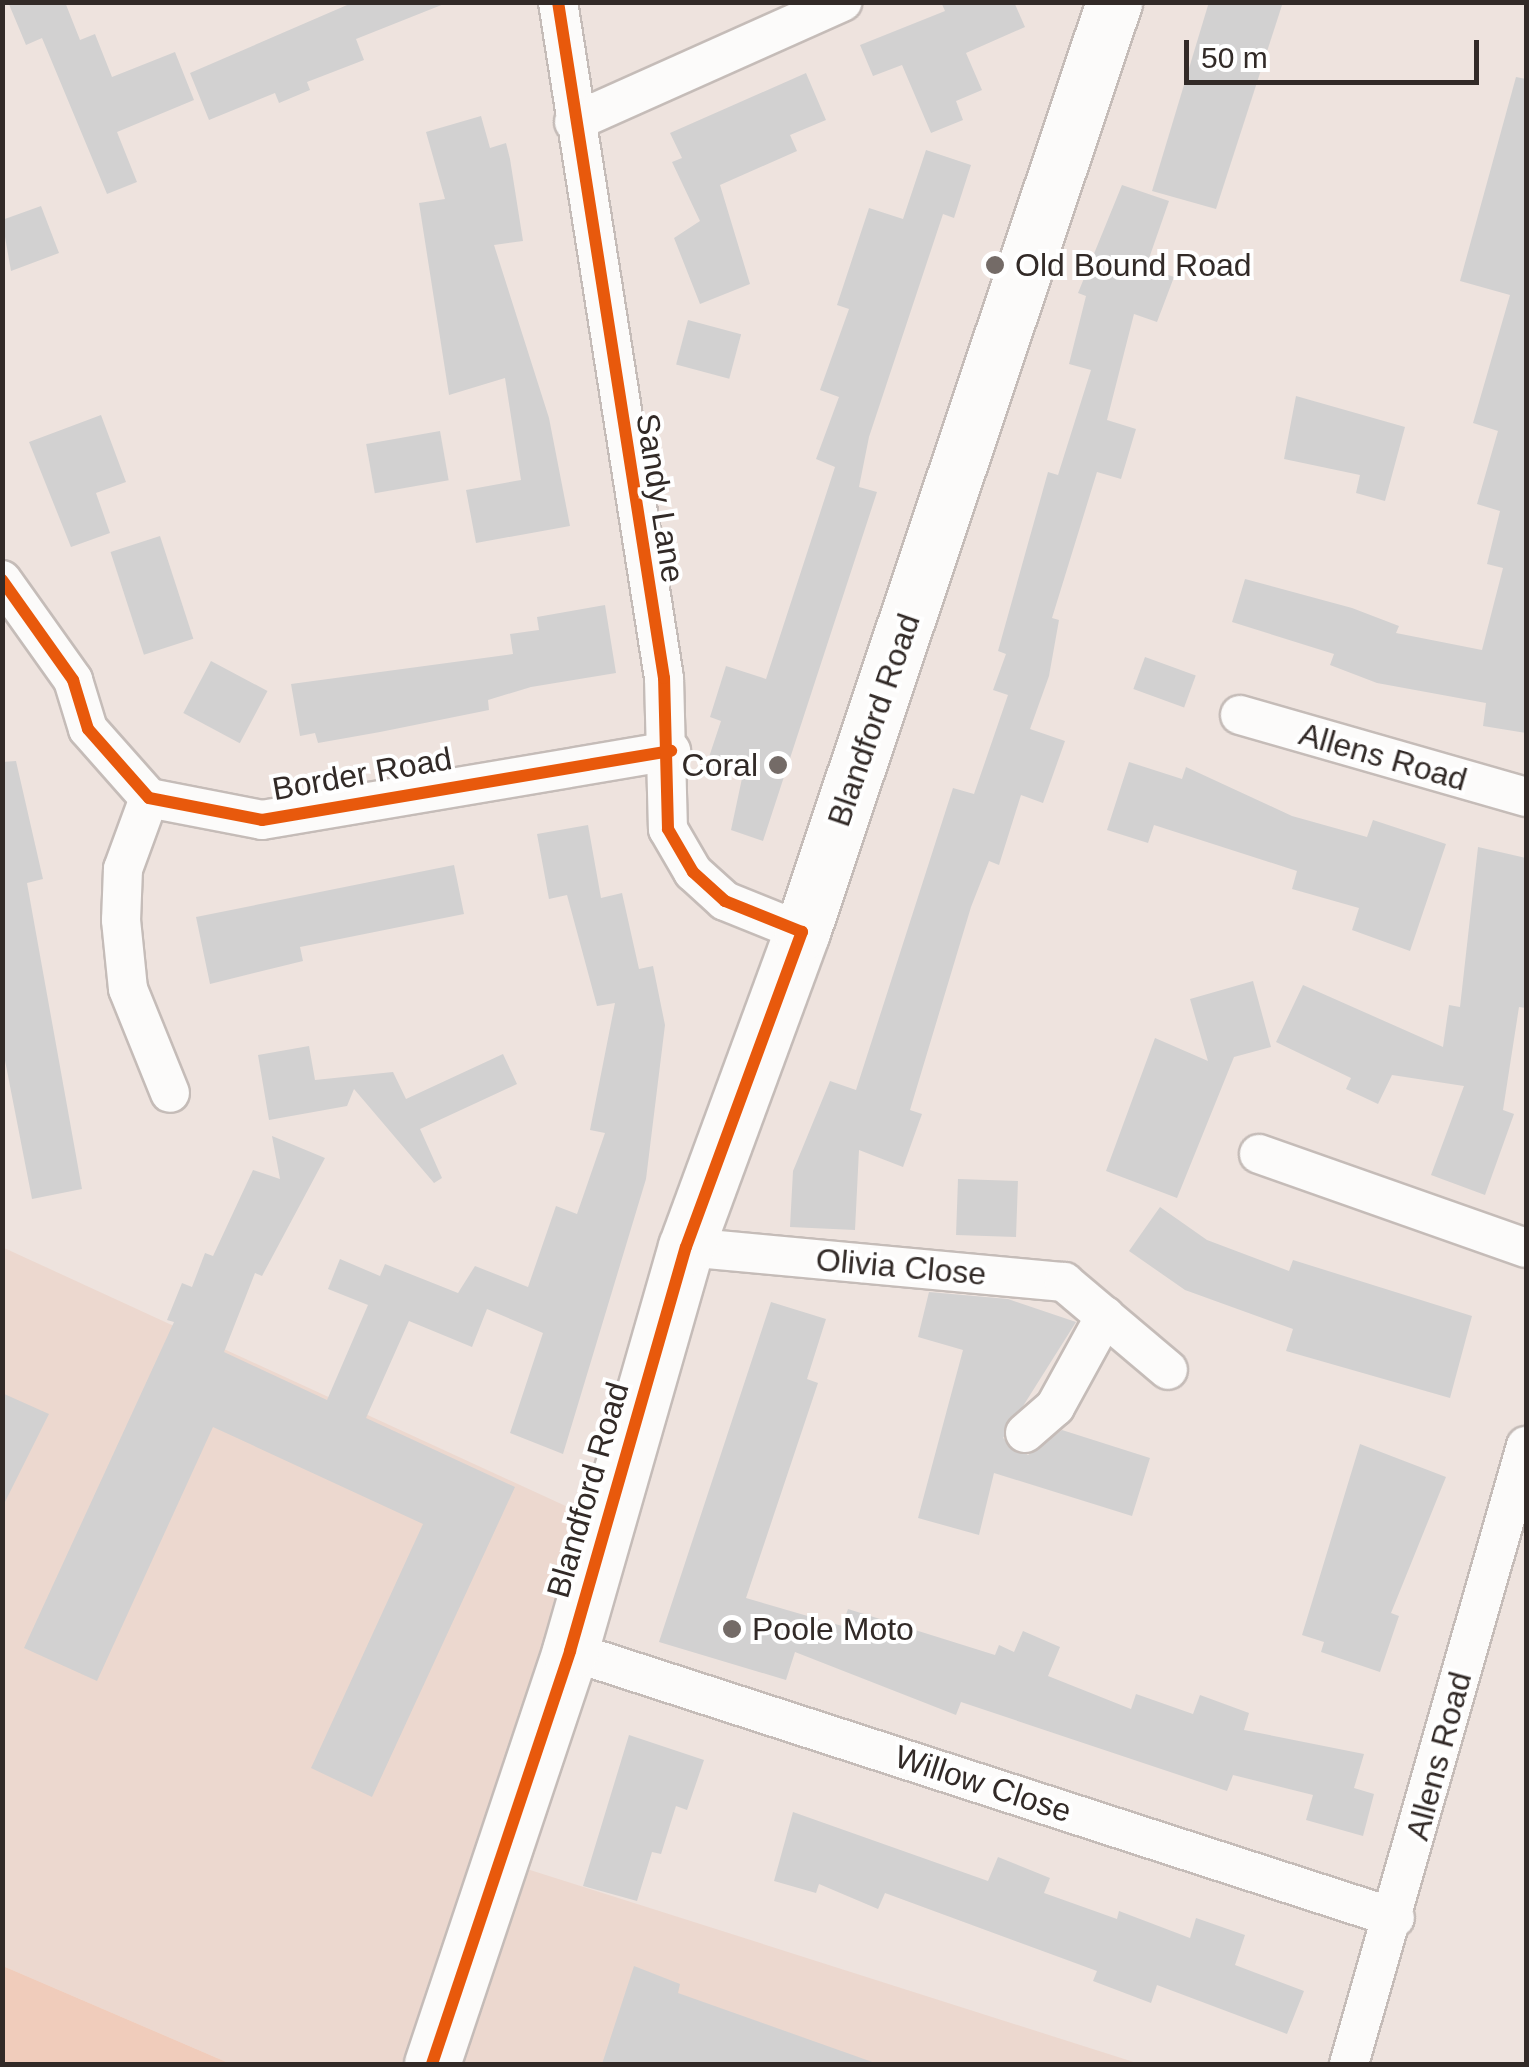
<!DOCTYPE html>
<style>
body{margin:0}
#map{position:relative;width:1529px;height:2067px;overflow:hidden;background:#eee3de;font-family:Helvetica,sans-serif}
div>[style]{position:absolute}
.built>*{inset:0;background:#ecd8cf}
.green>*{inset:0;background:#f0ccbb}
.building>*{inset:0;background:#d2d1d1;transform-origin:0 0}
.roads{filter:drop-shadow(2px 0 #c5bcb8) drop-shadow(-2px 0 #c5bcb8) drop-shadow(0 2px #c5bcb8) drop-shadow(0 -2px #c5bcb8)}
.minor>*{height:38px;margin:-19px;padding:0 19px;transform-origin:19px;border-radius:19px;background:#fcfbfa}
.secondary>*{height:55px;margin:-27.5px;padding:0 27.5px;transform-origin:27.5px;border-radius:27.5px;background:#fcfbfa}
.cycleway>*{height:12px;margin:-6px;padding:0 6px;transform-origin:6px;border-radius:6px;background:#e8590c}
.dots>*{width:28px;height:28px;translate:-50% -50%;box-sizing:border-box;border:5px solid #fff;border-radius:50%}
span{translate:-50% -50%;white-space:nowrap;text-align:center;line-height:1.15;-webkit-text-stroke:8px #fff;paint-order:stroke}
.poi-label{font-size:32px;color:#322a27}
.left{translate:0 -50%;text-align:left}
.right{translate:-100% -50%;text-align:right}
.street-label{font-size:32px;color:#322a27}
.frame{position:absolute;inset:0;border:5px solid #322a27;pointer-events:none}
.scale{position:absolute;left:1184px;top:40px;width:295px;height:45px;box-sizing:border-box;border:5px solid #322a27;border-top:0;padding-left:12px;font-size:30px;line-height:35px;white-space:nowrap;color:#322a27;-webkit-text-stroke:8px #fff;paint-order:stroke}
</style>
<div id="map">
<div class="built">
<i style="clip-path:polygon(2px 1247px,607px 1525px,502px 1861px,1140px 2064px,231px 2064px,3px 1966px)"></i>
</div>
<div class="green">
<i style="clip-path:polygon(2px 1966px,3px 1966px,231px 2064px,3px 2064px)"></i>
</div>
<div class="building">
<i style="clip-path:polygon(8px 2px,65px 2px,80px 40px,95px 34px,112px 77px,175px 52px,194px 100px,117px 132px,137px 182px,107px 194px,42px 38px,26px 45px)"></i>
<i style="clip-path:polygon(354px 2px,444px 4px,356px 39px,364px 60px,307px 82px,310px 90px,279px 103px,275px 93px,209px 120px,190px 73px)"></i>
<i style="clip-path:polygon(941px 2px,1014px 2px,1025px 27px,966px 53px,982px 90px,956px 101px,963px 120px,931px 133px,902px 65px,873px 76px,860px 45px,945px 11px)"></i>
<i style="clip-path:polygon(1209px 2px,1283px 2px,1216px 209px,1152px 191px)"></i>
<i style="clip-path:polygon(806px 73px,826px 120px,790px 135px,797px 151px,720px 185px,750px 284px,700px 304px,674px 238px,700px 221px,672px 162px,682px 158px,670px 133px)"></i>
<i style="clip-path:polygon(1516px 77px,1526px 79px,1526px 733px,1483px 726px,1486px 703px,1377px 683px,1330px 665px,1334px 654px,1232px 622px,1245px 579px,1352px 608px,1399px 626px,1396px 633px,1482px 650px,1503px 568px,1487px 564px,1500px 511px,1477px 504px,1498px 431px,1473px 423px,1510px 295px,1460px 281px)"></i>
<i style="clip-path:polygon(481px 116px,490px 148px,506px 143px,510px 159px,523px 241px,494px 245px,549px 418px,570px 526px,476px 543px,466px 490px,521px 480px,505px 378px,449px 395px,419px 203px,445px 199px,426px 132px)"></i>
<i style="clip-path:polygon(926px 150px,971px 165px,954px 218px,943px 214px,869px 437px,859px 487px,877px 492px,763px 841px,731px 830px,744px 769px,709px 757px,721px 721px,710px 717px,726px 666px,766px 679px,835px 467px,816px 459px,839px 397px,820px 390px,849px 309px,837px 305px,869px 208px,903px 219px)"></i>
<i style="clip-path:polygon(1122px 185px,1169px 201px,1146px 267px,1174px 277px,1157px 322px,1134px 314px,1107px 420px,1136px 429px,1121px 479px,1097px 472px,1052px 618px,1059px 620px,1049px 676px,1030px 729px,1065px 741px,1043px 803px,1021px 795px,999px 865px,989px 861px,971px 907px,910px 1110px,922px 1114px,903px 1167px,859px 1150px,855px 1230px,790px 1227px,793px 1171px,830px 1081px,856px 1090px,953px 788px,974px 794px,1008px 695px,993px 690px,1006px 654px,998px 651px,1048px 472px,1058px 475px,1091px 370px,1069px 364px,1086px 296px,1078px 293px)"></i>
<i style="clip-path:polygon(41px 206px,59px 253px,11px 271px,2px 220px)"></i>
<i style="left:688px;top:320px;width:55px;height:46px;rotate:15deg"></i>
<i style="clip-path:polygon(1296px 396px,1405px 427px,1385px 501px,1356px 493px,1360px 475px,1284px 459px)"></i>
<i style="clip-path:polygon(101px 415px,126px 482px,96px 493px,110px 533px,71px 547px,29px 442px)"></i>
<i style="left:440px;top:431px;width:50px;height:75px;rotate:80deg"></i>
<i style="left:160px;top:536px;width:108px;height:52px;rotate:72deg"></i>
<i style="clip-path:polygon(605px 605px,616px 673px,531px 687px,488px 700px,489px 710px,380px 732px,318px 743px,315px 733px,300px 736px,291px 684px,513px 654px,510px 634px,539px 630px,537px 617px)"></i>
<i style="left:1145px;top:657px;width:54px;height:34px;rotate:20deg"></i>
<i style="left:211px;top:661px;width:64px;height:59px;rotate:28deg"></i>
<i style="clip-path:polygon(16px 761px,43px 879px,27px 883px,82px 1189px,32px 1199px,2px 1045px,2px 762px)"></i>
<i style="clip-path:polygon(1129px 762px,1182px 779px,1186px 767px,1292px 816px,1367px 837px,1373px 820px,1446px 844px,1410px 951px,1352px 930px,1359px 908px,1292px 889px,1297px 871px,1154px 825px,1148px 843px,1107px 830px)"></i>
<i style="clip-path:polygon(588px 825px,601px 898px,622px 893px,639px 969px,653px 966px,665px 1025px,646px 1179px,563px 1454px,510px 1433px,543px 1333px,487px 1309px,472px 1347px,409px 1321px,366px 1418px,515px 1487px,372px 1797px,311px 1768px,423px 1524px,213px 1427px,97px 1681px,24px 1648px,174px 1322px,167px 1320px,182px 1283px,192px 1287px,205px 1253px,213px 1256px,253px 1170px,280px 1179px,272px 1136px,325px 1158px,262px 1276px,255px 1273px,224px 1352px,327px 1400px,368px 1305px,328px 1289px,340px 1259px,380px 1276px,385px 1264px,458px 1293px,475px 1266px,528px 1287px,556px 1206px,577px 1214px,605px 1133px,590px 1130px,615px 1003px,597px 1006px,567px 895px,549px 899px,537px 834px)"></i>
<i style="clip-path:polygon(1478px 847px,1526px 858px,1526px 1008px,1519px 1007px,1503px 1110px,1514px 1114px,1485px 1195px,1431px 1175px,1464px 1086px,1392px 1075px,1378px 1104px,1346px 1089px,1351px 1078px,1276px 1042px,1303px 985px,1443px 1047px,1449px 1005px,1460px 1007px)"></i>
<i style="clip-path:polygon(454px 865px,464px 914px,300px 947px,303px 961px,210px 984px,196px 917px)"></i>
<i style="clip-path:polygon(1253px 981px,1271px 1047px,1234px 1057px,1177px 1198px,1106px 1171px,1155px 1038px,1208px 1061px,1190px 999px)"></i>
<i style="clip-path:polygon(309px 1046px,315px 1080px,393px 1072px,406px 1099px,503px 1054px,517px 1084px,420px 1129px,442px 1178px,434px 1183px,354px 1089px,347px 1106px,269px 1120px,258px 1055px)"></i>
<i style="left:958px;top:1179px;width:60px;height:56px;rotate:2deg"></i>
<i style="clip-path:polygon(1160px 1207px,1207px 1240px,1289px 1271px,1293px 1260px,1472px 1316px,1450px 1398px,1286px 1351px,1293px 1329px,1185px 1290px,1129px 1251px)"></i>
<i style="clip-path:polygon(929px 1292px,1008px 1299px,1076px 1322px,1003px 1438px,1028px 1455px,1062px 1430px,1150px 1458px,1132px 1516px,994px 1473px,979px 1535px,918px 1518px,963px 1350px,918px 1337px)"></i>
<i style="clip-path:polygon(771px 1302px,826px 1319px,807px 1379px,818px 1383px,746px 1598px,842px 1626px,848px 1609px,995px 1655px,999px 1645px,1014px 1652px,1023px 1631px,1060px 1647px,1048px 1676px,1131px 1709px,1136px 1694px,1193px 1714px,1200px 1695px,1249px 1713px,1244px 1730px,1364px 1754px,1354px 1788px,1374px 1794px,1363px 1836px,1306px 1820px,1313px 1795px,1233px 1775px,1227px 1791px,961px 1702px,956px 1715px,795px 1652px,786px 1680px,659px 1642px)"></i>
<i style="clip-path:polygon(2px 1393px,49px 1414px,2px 1508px)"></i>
<i style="clip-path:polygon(1360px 1444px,1446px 1477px,1391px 1613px,1399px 1616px,1380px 1672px,1321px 1652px,1324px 1642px,1302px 1635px)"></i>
<i style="clip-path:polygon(629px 1735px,704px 1760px,687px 1810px,676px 1806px,661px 1854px,652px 1852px,637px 1901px,583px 1886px)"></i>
<i style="clip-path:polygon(793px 1812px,988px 1881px,998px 1857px,1050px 1878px,1044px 1893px,1117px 1919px,1119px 1911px,1190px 1938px,1196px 1918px,1245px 1935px,1235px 1965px,1304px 1991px,1287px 2034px,1157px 1985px,1151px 2003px,1093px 1981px,1097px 1971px,885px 1893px,878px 1909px,819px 1884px,816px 1893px,774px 1881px)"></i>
<i style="clip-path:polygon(634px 1966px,680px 1984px,678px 1993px,878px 2064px,602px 2064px)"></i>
</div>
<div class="roads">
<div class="minor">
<i style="left:558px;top:2px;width:684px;rotate:81.09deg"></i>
<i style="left:664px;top:678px;width:151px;rotate:88.5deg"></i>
<i style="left:668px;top:829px;width:50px;rotate:59.8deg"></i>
<i style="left:693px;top:872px;width:43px;rotate:42.2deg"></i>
<i style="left:725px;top:901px;width:83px;rotate:21.9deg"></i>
<i style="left:574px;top:122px;width:294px;rotate:-24.1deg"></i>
<i style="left:2px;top:580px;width:123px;rotate:54.6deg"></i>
<i style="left:73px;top:680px;width:51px;rotate:73deg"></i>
<i style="left:88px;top:729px;width:92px;rotate:48.5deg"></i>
<i style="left:149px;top:798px;width:115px;rotate:11deg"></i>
<i style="left:262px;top:820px;width:415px;rotate:-9.6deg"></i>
<i style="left:1240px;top:715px;width:298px;rotate:16deg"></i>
<i style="left:149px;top:798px;width:76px;rotate:110.1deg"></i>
<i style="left:123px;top:869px;width:51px;rotate:92.2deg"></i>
<i style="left:121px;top:920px;width:69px;rotate:84.2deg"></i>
<i style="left:128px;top:989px;width:112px;rotate:68deg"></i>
<i style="left:1259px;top:1154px;width:283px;rotate:19.4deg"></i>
<i style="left:686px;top:1247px;width:380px;rotate:5.3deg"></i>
<i style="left:1064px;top:1282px;width:136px;rotate:40.2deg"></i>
<i style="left:1025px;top:1433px;width:40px;rotate:-41deg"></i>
<i style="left:1055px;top:1407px;width:104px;rotate:-61.2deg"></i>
<i style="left:570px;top:1651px;width:867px;rotate:17.93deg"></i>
<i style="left:1349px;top:2064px;width:643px;rotate:-74.02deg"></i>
</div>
<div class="secondary">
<i style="left:432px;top:2064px;width:435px;rotate:-71.5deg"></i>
<i style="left:570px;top:1651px;width:420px;rotate:-74deg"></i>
<i style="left:686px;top:1247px;width:336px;rotate:-69.8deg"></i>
<i style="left:802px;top:932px;width:981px;rotate:-71.45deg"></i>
</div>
</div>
<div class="cycleway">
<i style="left:2px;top:580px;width:123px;rotate:54.6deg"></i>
<i style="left:73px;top:680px;width:51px;rotate:73deg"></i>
<i style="left:88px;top:729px;width:92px;rotate:48.5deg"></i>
<i style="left:149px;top:798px;width:115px;rotate:11deg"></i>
<i style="left:262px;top:820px;width:415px;rotate:-9.6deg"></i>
<i style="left:432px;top:2064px;width:435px;rotate:-71.5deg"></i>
<i style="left:570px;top:1651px;width:420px;rotate:-74deg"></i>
<i style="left:686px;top:1247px;width:336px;rotate:-69.8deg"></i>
<i style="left:802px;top:932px;width:83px;rotate:-158.1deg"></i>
<i style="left:725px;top:901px;width:43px;rotate:-137.8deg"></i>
<i style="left:693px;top:872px;width:50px;rotate:-120.2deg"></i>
<i style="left:668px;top:829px;width:151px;rotate:-91.5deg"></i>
<i style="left:664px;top:678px;width:684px;rotate:-98.91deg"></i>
</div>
<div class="dots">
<i style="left:995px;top:265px;background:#746b67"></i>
<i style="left:778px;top:765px;background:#746b67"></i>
<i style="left:732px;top:1629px;background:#746b67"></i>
</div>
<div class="poi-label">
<span class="left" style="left:1015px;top:265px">Old Bound Road</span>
<span class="right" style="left:758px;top:765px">Coral</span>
<span class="left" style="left:752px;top:1629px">Poole Moto</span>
</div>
<div class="street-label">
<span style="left:660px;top:498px;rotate:81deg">Sandy Lane</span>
<span style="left:874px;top:720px;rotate:-71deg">Blandford Road</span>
<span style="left:1383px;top:757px;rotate:16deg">Allens Road</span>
<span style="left:362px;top:774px;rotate:-10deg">Border Road</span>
<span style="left:901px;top:1267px;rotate:5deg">Olivia Close</span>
<span style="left:588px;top:1490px;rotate:-74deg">Blandford Road</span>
<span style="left:1439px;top:1756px;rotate:-75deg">Allens Road</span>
<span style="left:983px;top:1784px;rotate:18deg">Willow Close</span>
</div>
<div class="frame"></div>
<div class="scale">50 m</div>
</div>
